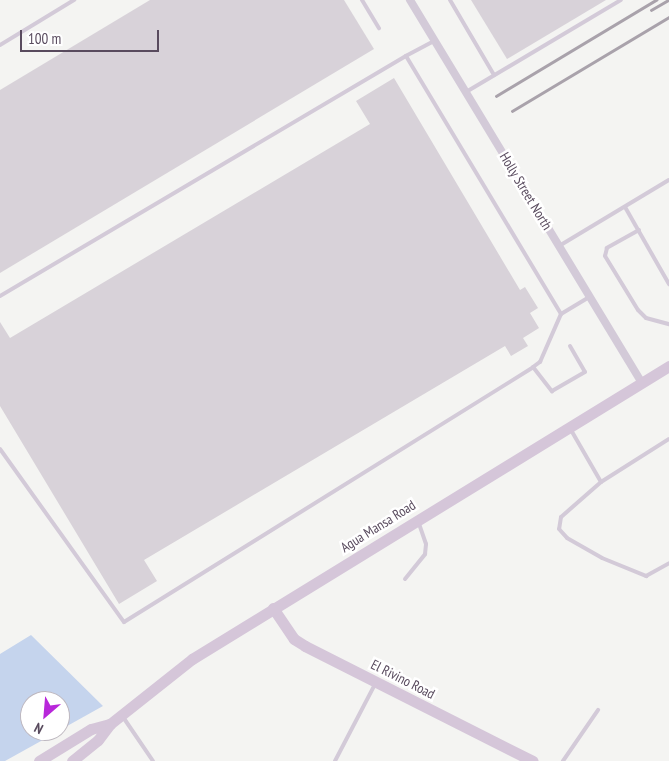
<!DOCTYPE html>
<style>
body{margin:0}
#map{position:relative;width:669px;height:761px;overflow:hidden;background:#f4f4f2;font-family:"PT Sans Narrow",sans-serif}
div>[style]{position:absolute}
.green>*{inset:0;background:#c5d4ed}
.building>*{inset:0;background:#d8d2d9}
.lane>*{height:4px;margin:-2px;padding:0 2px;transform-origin:2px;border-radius:2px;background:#d3cad8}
.street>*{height:8px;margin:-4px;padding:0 4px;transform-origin:4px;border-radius:4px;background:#d3cad8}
.secondary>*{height:11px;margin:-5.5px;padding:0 5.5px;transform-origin:5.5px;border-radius:5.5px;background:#d5c6d9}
.rail>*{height:2.5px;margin:-1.25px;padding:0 1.25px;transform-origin:1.25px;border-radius:1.25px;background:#a9a2ab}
span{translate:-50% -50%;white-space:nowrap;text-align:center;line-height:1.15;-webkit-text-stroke:5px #fff;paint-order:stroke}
.street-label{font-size:14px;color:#594b5e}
.north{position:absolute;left:20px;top:691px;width:50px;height:50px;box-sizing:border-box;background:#fff;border:1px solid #bdb7bf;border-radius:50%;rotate:207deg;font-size:14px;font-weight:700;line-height:20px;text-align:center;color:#594b5e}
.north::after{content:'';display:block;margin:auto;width:18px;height:22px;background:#b827da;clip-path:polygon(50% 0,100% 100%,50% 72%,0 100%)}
.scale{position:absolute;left:20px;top:30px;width:139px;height:22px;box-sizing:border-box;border:2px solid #594b5e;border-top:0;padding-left:6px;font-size:15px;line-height:18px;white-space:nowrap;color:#594b5e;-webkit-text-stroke:4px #fff;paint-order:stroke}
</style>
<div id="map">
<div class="green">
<i style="clip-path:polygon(31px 635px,103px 706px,60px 730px,60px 701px,30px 701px,30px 731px,59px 731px,5px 761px,0 761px,0 654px)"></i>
</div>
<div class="building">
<i style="clip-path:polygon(150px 0,344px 0,374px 49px,0 273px,0 90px)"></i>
<i style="clip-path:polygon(471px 0,606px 0,507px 59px)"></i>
<i style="clip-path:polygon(394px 78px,520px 290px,525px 287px,538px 308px,530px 313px,539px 328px,523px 338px,528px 346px,511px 356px,505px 346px,144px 560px,157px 581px,119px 604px,0 406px,0 322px,10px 338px,370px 124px,356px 101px)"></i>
</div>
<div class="lane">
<i style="left:362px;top:0;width:33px;rotate:59deg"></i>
<i style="left:450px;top:0;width:87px;rotate:59.6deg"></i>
<i style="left:434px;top:41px;width:32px;rotate:152deg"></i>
<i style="left:406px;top:56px;width:301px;rotate:59deg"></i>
<i style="left:0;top:45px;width:87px;rotate:-31.3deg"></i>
<i style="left:466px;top:92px;width:180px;rotate:-30.7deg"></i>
<i style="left:625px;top:207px;width:89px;rotate:60.3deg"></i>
<i style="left:639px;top:230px;width:37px;rotate:151deg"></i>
<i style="left:607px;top:248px;width:8px;rotate:104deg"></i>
<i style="left:605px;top:256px;width:63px;rotate:58.6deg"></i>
<i style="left:638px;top:310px;width:11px;rotate:45deg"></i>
<i style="left:646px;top:318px;width:24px;rotate:15deg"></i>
<i style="left:559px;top:246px;width:128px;rotate:-31deg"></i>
<i style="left:0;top:296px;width:472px;rotate:-30.6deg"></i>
<i style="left:533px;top:367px;width:31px;rotate:52deg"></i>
<i style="left:552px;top:391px;width:38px;rotate:-30deg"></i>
<i style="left:585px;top:372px;width:30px;rotate:-120deg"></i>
<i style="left:571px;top:430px;width:60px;rotate:60deg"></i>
<i style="left:669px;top:439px;width:80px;rotate:147.7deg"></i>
<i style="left:601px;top:482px;width:53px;rotate:138.8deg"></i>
<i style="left:561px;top:517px;width:12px;rotate:99deg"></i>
<i style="left:559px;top:529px;width:12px;rotate:48deg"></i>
<i style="left:567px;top:538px;width:40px;rotate:29.7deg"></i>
<i style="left:602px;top:558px;width:48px;rotate:22.2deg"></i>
<i style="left:646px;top:576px;width:26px;rotate:-29deg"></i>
<i style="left:0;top:449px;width:213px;rotate:54.4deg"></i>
<i style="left:124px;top:622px;width:482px;rotate:-31.9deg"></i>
<i style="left:533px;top:367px;width:9px;rotate:-36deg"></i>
<i style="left:540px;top:362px;width:52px;rotate:-66.4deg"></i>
<i style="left:561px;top:314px;width:33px;rotate:-31deg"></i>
<i style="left:405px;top:579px;width:32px;rotate:-51deg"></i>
<i style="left:425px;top:554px;width:10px;rotate:-84deg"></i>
<i style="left:426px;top:544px;width:24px;rotate:-109deg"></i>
<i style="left:123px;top:717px;width:53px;rotate:55.7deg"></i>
<i style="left:335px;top:761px;width:87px;rotate:-62.5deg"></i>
<i style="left:563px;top:761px;width:62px;rotate:-55.5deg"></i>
</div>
<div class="street">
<i style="left:410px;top:0;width:446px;rotate:58.8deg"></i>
</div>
<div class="secondary">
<i style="left:273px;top:608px;width:37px;rotate:56deg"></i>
<i style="left:294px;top:639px;width:13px;rotate:32deg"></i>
<i style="left:305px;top:646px;width:255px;rotate:26.8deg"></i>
<i style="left:39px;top:761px;width:61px;rotate:-31.6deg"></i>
<i style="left:91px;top:729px;width:20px;rotate:-15deg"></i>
<i style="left:72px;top:761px;width:33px;rotate:-39deg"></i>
<i style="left:98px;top:740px;width:20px;rotate:-53deg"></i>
<i style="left:110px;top:724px;width:105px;rotate:-38.4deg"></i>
<i style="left:192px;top:659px;width:560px;rotate:-31.56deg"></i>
</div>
<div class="rail">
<i style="left:651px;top:10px;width:20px;rotate:-30deg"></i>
<i style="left:496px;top:96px;width:187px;rotate:-31deg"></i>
<i style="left:512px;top:111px;width:183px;rotate:-30.9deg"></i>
</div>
<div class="street-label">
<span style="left:526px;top:191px;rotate:59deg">Holly Street North</span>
<span style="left:378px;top:526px;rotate:-32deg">Agua Mansa Road</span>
<span style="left:403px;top:679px;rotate:27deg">El Rivino Road</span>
</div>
<div class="north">N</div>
<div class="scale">100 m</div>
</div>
